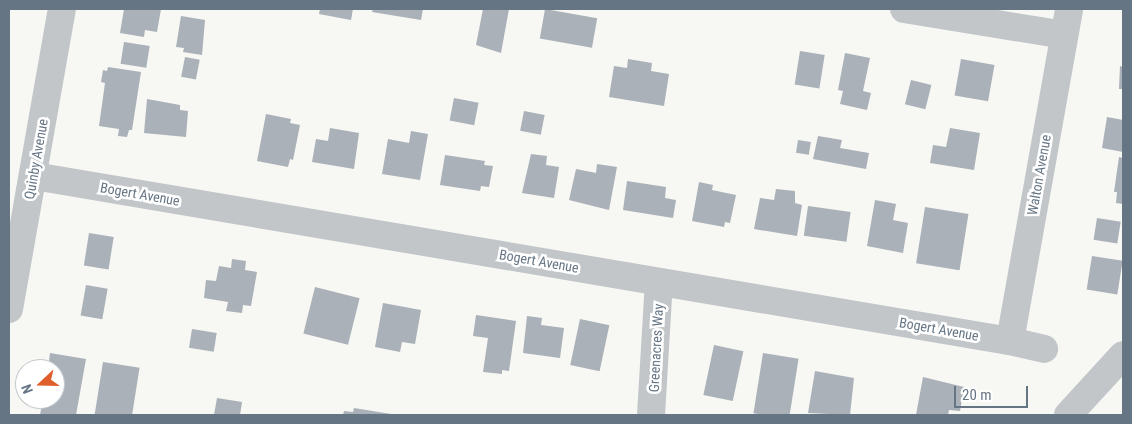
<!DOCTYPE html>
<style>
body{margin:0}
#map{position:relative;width:1132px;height:424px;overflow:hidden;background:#f7f7f4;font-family:"Roboto Condensed",sans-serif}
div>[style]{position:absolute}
.building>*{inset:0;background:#aab1b8;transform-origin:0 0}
.minor>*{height:28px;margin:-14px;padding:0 14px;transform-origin:14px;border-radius:14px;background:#c2c6c9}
span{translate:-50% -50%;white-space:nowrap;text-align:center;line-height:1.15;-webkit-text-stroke:5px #fff;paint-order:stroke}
.street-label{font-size:14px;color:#667584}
.frame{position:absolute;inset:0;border:10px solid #667584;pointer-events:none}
.north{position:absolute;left:15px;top:359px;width:50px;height:50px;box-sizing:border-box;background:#fff;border:1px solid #c2c8ce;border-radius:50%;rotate:249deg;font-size:14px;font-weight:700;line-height:20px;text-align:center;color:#667584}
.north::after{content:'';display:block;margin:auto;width:18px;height:22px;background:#df5f2c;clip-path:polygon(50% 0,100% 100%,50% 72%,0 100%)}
.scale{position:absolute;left:954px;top:386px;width:74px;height:22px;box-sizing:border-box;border:2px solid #667584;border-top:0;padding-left:6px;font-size:15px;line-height:18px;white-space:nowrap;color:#667584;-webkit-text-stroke:4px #fff;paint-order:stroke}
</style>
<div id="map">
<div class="building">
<i style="clip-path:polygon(124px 9px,161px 9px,157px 32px,145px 30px,144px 37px,120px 33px)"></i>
<i style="clip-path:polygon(320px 9px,353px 9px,351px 20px,319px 14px)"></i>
<i style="clip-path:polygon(373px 9px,423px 9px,421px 20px,372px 12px)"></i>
<i style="clip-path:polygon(483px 9px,509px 9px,501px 53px,476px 45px)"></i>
<i style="left:545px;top:9px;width:53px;height:30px;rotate:10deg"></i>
<i style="clip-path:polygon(181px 16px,205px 20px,202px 55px,183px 52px,184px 48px,176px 47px)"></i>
<i style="left:124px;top:42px;width:26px;height:22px;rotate:9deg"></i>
<i style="left:800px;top:51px;width:25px;height:34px;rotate:9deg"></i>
<i style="clip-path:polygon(845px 53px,870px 58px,863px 91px,871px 93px,867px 110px,840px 104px,843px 91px,838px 90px)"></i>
<i style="left:185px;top:57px;width:15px;height:20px;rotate:11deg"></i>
<i style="clip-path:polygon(628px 59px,652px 63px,651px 71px,669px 74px,664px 106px,609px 97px,614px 66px,627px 68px)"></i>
<i style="left:961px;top:59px;width:34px;height:37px;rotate:10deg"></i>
<i style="clip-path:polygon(1120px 66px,1123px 67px,1123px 89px,1119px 89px)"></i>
<i style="clip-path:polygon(108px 67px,141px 72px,132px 130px,129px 130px,127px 137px,118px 136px,119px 129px,99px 126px,105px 83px,101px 82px,103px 70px,107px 71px)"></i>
<i style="left:911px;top:80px;width:21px;height:25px;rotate:14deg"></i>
<i style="left:454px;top:98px;width:25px;height:23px;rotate:11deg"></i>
<i style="clip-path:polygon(147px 99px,180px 105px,180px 110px,188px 111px,186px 137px,144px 133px)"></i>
<i style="left:524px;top:111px;width:21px;height:20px;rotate:11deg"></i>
<i style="clip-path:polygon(266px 114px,291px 119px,290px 123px,300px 125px,293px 160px,290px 159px,288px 167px,257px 161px)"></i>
<i style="clip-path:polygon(1107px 117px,1123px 120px,1123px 152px,1102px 148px)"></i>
<i style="clip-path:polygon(330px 128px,359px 133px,354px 169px,312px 162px,316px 139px,328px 141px)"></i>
<i style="clip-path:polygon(950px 128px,980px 133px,974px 170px,930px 163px,933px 145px,946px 147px)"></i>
<i style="clip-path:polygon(411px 131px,428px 134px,420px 180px,382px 174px,388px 139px,409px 143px)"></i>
<i style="clip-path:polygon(818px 136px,842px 140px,840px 148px,869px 153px,866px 169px,813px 159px)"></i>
<i style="left:798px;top:140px;width:13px;height:13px;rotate:9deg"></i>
<i style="clip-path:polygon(531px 154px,547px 156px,546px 165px,559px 167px,554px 198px,522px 193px)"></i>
<i style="clip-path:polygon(445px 155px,485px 161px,484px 165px,493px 166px,489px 187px,481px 186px,480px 191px,440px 185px)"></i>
<i style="clip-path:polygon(1119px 157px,1123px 158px,1123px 204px,1116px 203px,1117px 192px,1114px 192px)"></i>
<i style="clip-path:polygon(597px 164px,617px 167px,609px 210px,569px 200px,576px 169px,596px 173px)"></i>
<i style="clip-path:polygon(627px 181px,666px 187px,665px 198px,676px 200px,673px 218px,623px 210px)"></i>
<i style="clip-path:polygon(699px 182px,713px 185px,712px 190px,736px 195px,730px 223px,725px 222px,724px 227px,692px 221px)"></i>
<i style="clip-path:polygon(776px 189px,795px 191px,795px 203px,802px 205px,797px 236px,754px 229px,760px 198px,774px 200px)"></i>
<i style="clip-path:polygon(875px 200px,896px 204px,893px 220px,908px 223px,903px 253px,867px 246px)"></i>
<i style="left:808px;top:206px;width:43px;height:30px;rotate:8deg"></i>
<i style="left:925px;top:207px;width:44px;height:57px;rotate:9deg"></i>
<i style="left:1097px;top:218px;width:24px;height:22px;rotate:9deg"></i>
<i style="left:89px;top:233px;width:25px;height:33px;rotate:9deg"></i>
<i style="left:1092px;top:256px;width:31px;height:34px;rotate:9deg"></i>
<i style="clip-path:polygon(232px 259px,246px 261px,245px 270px,257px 272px,251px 306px,243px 305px,242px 313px,226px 311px,228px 302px,204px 298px,206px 280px,216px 281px,219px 266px,231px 268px)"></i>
<i style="left:86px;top:285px;width:22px;height:31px;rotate:10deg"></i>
<i style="left:315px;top:287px;width:46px;height:48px;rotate:14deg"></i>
<i style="clip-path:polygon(383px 303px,421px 310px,415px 344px,402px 342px,400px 352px,375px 347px)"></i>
<i style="clip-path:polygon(476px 315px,516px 321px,509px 371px,502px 370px,502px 374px,483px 372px,488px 338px,473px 336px)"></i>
<i style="clip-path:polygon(527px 316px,542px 318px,541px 325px,564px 328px,560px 358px,523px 353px)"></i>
<i style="left:580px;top:319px;width:30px;height:47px;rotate:12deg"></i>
<i style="left:192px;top:329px;width:25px;height:19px;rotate:9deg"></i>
<i style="left:714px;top:345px;width:30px;height:51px;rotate:12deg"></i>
<i style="clip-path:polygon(50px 353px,86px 359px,76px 415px,40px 415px,43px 399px,55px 399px,55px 369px,48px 369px)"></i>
<i style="left:763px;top:353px;width:36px;height:61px;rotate:9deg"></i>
<i style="left:103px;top:362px;width:37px;height:53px;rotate:9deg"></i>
<i style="clip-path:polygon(815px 371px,854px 378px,850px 415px,808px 413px)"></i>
<i style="clip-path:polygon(923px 377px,964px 387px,960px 411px,949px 410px,948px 415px,916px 415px)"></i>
<i style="clip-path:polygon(217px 398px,242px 402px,240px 415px,214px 415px)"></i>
<i style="clip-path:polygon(354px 408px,391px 414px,391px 415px,343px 415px,344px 411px,353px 412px)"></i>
</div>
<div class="minor">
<i style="left:904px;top:9px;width:162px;rotate:9.2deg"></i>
<i style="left:34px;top:176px;width:990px;rotate:9.6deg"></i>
<i style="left:1010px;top:341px;width:35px;rotate:13deg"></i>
<i style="left:9px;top:309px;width:305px;rotate:-80deg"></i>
<i style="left:1010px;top:341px;width:337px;rotate:-79.9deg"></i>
<i style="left:651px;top:415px;width:133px;rotate:-86.6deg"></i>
<i style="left:1068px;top:415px;width:81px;rotate:-47.5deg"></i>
</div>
<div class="street-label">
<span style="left:36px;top:159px;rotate:-80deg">Quinby Avenue</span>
<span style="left:1039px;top:175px;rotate:-80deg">Walton Avenue</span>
<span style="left:140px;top:194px;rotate:10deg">Bogert Avenue</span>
<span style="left:539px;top:261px;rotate:10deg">Bogert Avenue</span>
<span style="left:939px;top:329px;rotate:10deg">Bogert Avenue</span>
<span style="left:656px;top:348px;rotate:-87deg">Greenacres Way</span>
</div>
<div class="frame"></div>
<div class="north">N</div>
<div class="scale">20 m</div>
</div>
